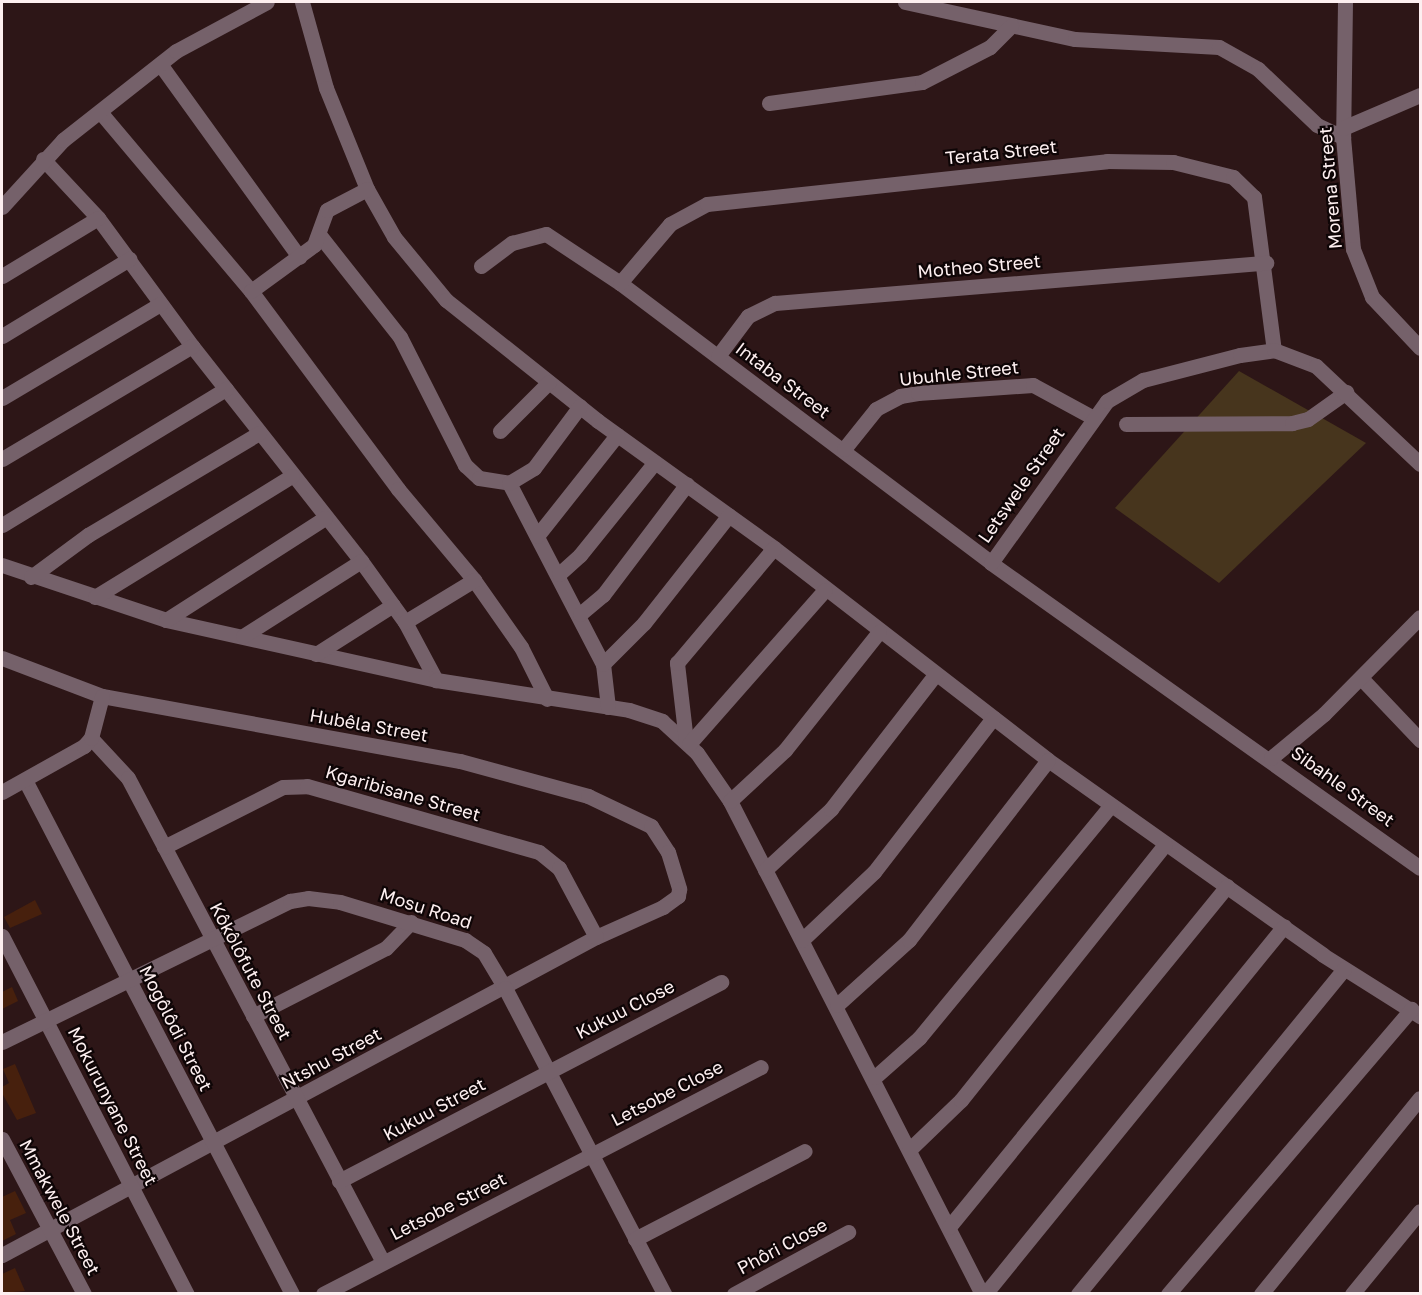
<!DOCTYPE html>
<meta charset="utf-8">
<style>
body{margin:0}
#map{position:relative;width:1422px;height:1295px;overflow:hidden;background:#2d1617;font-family:"Golos Text",sans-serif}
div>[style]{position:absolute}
.green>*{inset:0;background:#47351d}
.building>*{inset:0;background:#47200d}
.minor>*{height:15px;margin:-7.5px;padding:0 7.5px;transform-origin:7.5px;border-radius:7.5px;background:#75616a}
span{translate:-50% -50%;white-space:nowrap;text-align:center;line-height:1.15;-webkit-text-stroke:4.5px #0e0506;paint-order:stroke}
.street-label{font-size:18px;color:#fdeff0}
.frame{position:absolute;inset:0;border:3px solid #fdeff0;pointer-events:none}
</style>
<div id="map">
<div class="green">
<i style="clip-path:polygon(1239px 371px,1366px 443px,1219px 583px,1115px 508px)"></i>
</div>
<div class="building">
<i style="clip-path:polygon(35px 900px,42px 914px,10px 928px,4px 917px)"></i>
<i style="clip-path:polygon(12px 987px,18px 1001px,2px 1009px,2px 992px)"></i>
<i style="clip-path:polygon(15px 1064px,36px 1113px,17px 1120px,2px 1093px,2px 1087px,9px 1083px,3px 1069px)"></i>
<i style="clip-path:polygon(15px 1191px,26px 1213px,10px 1220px,16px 1234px,2px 1241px,2px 1197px)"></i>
<i style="clip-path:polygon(15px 1268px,25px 1291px,2px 1293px,2px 1274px)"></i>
</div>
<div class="minor">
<i style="left:302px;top:2px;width:89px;rotate:74.4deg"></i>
<i style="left:326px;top:88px;width:109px;rotate:67.9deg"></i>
<i style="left:367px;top:189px;width:55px;rotate:60.6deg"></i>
<i style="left:394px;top:237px;width:82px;rotate:50.5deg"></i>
<i style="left:446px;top:300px;width:194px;rotate:38.5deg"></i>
<i style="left:598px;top:421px;width:217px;rotate:35.8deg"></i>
<i style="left:774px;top:548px;width:346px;rotate:37.7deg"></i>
<i style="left:1048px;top:760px;width:337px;rotate:35.3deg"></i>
<i style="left:1323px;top:955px;width:115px;rotate:32.2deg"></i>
<i style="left:905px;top:2px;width:174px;rotate:12.3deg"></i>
<i style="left:1075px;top:39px;width:144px;rotate:3.2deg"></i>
<i style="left:1219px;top:47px;width:45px;rotate:29.4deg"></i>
<i style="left:1258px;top:69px;width:81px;rotate:43.5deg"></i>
<i style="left:1317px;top:125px;width:29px;rotate:25deg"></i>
<i style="left:1345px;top:2px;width:135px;rotate:90.8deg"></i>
<i style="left:1343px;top:137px;width:112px;rotate:84.9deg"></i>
<i style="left:1353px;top:249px;width:52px;rotate:68.4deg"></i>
<i style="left:1372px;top:297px;width:70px;rotate:46.7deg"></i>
<i style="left:160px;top:64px;width:238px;rotate:54.2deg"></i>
<i style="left:769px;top:103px;width:154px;rotate:-7.8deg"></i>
<i style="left:922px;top:82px;width:76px;rotate:-27.2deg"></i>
<i style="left:990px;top:47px;width:30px;rotate:-45deg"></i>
<i style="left:101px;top:113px;width:233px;rotate:49.9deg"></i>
<i style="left:251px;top:291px;width:247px;rotate:53.4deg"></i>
<i style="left:398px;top:489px;width:119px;rotate:50.1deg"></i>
<i style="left:474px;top:580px;width:82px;rotate:55deg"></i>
<i style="left:521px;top:647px;width:58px;rotate:63.4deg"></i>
<i style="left:1343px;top:128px;width:84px;rotate:-23.2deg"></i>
<i style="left:43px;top:159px;width:81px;rotate:47deg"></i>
<i style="left:98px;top:218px;width:159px;rotate:53.7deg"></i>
<i style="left:192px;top:346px;width:273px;rotate:51.8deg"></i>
<i style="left:361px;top:561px;width:75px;rotate:54.2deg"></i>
<i style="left:405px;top:622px;width:66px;rotate:61.9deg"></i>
<i style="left:2px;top:207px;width:91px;rotate:-47.7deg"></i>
<i style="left:63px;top:140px;width:144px;rotate:-38.2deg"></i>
<i style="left:176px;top:51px;width:103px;rotate:-28.3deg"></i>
<i style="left:321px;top:237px;width:127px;rotate:51.7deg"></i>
<i style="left:400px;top:337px;width:144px;rotate:63.1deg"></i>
<i style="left:465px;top:465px;width:19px;rotate:43deg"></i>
<i style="left:479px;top:478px;width:30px;rotate:9deg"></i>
<i style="left:509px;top:483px;width:204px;rotate:62.6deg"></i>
<i style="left:481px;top:266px;width:39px;rotate:-37deg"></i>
<i style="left:512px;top:243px;width:35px;rotate:-15deg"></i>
<i style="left:546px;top:234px;width:89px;rotate:33.5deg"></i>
<i style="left:620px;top:283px;width:465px;rotate:37deg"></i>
<i style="left:991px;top:563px;width:526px;rotate:35.41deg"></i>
<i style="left:2px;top:276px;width:112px;rotate:-31.1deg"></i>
<i style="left:620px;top:283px;width:77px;rotate:-49.7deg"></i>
<i style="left:670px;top:224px;width:42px;rotate:-28.4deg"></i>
<i style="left:707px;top:204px;width:402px;rotate:-6.1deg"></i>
<i style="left:1107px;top:161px;width:66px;rotate:0.9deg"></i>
<i style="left:1173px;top:162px;width:62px;rotate:14deg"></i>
<i style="left:1233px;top:177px;width:29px;rotate:44deg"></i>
<i style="left:1254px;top:197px;width:154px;rotate:82.6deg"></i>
<i style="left:251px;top:291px;width:78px;rotate:-36.1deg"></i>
<i style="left:314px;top:245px;width:37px;rotate:-70deg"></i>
<i style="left:327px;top:210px;width:45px;rotate:-27.7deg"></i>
<i style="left:2px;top:336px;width:149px;rotate:-31.2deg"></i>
<i style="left:718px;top:356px;width:50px;rotate:-53.1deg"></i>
<i style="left:748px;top:316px;width:30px;rotate:-26deg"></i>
<i style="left:775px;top:303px;width:493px;rotate:-4.7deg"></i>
<i style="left:2px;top:398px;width:184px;rotate:-30.7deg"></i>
<i style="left:1126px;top:424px;width:166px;rotate:-0.3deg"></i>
<i style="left:1292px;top:423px;width:16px;rotate:-14deg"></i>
<i style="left:1308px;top:419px;width:47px;rotate:-35.4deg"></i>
<i style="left:500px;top:431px;width:69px;rotate:-45deg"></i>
<i style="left:844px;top:449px;width:51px;rotate:-51.3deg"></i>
<i style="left:876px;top:409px;width:27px;rotate:-28deg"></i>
<i style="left:900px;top:396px;width:18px;rotate:-9deg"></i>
<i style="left:918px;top:393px;width:115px;rotate:-4deg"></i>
<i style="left:1033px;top:385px;width:67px;rotate:28.5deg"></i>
<i style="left:2px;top:459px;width:221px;rotate:-30.7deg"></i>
<i style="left:509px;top:483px;width:29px;rotate:-31deg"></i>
<i style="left:534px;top:468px;width:77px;rotate:-53.4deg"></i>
<i style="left:2px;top:525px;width:262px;rotate:-31.3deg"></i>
<i style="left:537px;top:536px;width:129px;rotate:-51.6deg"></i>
<i style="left:991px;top:563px;width:199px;rotate:-54.4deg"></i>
<i style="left:1107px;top:401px;width:42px;rotate:-30.3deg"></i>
<i style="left:1143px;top:380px;width:100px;rotate:-14.5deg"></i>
<i style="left:1240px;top:355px;width:34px;rotate:-8deg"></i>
<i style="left:1274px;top:350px;width:45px;rotate:20.9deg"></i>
<i style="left:1316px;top:366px;width:143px;rotate:43.3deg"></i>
<i style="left:2px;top:565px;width:173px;rotate:18.5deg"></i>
<i style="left:166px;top:620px;width:277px;rotate:12.5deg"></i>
<i style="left:436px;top:680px;width:195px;rotate:8.8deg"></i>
<i style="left:629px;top:710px;width:35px;rotate:18deg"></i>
<i style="left:662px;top:721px;width:47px;rotate:42.4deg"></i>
<i style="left:697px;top:753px;width:58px;rotate:55.5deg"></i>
<i style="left:730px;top:801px;width:554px;rotate:62.93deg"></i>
<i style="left:559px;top:574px;width:28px;rotate:-42deg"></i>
<i style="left:580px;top:555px;width:119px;rotate:-51.1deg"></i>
<i style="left:31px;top:577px;width:71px;rotate:-36.4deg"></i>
<i style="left:88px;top:535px;width:199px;rotate:-30.8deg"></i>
<i style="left:95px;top:597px;width:231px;rotate:-31.6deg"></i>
<i style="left:580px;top:614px;width:30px;rotate:-40deg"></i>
<i style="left:603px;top:595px;width:139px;rotate:-52.9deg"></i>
<i style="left:166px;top:620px;width:189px;rotate:-32.7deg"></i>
<i style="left:405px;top:622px;width:81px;rotate:-31.3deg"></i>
<i style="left:243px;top:636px;width:140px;rotate:-32.4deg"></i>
<i style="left:316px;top:654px;width:91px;rotate:-32.5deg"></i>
<i style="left:2px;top:658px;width:107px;rotate:20.8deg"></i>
<i style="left:102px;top:696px;width:364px;rotate:10.3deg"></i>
<i style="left:460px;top:761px;width:133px;rotate:15.3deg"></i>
<i style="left:588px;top:796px;width:70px;rotate:25.5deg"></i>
<i style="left:651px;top:826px;width:31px;rotate:57deg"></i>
<i style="left:668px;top:852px;width:39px;rotate:73deg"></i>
<i style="left:679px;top:889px;width:7px;rotate:98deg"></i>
<i style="left:678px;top:896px;width:19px;rotate:144deg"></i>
<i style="left:663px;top:907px;width:73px;rotate:155.9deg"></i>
<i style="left:596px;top:937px;width:674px;rotate:151.84deg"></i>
<i style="left:1361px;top:678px;width:86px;rotate:46.4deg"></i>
<i style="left:608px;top:707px;width:43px;rotate:-96.6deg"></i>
<i style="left:603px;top:664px;width:58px;rotate:-45deg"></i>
<i style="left:644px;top:623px;width:137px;rotate:-51.8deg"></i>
<i style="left:91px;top:738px;width:54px;rotate:47.2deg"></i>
<i style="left:128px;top:778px;width:547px;rotate:62.22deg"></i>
<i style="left:686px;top:741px;width:79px;rotate:-96.6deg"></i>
<i style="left:677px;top:663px;width:150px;rotate:-49.9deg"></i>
<i style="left:689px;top:744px;width:205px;rotate:-48.6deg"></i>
<i style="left:1271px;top:758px;width:69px;rotate:-39.7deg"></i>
<i style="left:1324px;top:714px;width:136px;rotate:-45.3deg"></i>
<i style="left:25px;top:780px;width:579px;rotate:62.55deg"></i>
<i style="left:2px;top:792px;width:94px;rotate:-29.3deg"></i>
<i style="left:84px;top:746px;width:11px;rotate:-49deg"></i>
<i style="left:91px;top:738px;width:43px;rotate:-75.3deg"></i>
<i style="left:730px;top:801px;width:75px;rotate:-42.8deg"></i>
<i style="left:785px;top:750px;width:151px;rotate:-51.5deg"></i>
<i style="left:164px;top:847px;width:133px;rotate:-26.8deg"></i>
<i style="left:283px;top:787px;width:24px;rotate:-2deg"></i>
<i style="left:307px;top:786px;width:241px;rotate:15.9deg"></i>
<i style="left:539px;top:852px;width:26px;rotate:39deg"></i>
<i style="left:559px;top:868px;width:78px;rotate:61.8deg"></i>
<i style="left:765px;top:870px;width:90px;rotate:-42.7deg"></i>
<i style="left:831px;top:809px;width:170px;rotate:-52.2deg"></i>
<i style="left:2px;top:936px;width:403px;rotate:62.7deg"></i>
<i style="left:802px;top:940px;width:99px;rotate:-43.4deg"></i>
<i style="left:874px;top:872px;width:195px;rotate:-52.3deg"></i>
<i style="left:837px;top:1005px;width:97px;rotate:-42.1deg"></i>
<i style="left:909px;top:940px;width:227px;rotate:-52.3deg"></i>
<i style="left:253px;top:1016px;width:149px;rotate:-27.1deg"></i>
<i style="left:386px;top:948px;width:36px;rotate:-46deg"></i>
<i style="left:2px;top:1042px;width:321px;rotate:-26.1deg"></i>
<i style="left:290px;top:901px;width:18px;rotate:-9deg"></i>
<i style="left:308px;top:898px;width:32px;rotate:7deg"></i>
<i style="left:340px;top:902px;width:131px;rotate:16.9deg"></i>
<i style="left:465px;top:940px;width:23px;rotate:34deg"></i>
<i style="left:484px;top:953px;width:41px;rotate:59deg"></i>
<i style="left:505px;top:988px;width:345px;rotate:62.5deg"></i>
<i style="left:875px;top:1077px;width:59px;rotate:-41.6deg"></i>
<i style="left:919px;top:1038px;width:301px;rotate:-50.5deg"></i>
<i style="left:2px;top:1139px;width:175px;rotate:62.1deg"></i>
<i style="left:909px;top:1150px;width:72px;rotate:-43.9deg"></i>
<i style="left:961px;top:1100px;width:327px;rotate:-51.4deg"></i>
<i style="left:339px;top:1181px;width:431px;rotate:-27.5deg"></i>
<i style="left:949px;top:1227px;width:440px;rotate:-50.8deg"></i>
<i style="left:635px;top:1239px;width:191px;rotate:-27.4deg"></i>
<i style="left:323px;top:1294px;width:493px;rotate:-27.4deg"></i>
<i style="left:734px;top:1294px;width:130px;rotate:-28.5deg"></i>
<i style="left:985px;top:1294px;width:474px;rotate:-50.9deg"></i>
<i style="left:1078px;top:1294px;width:420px;rotate:-50.7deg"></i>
<i style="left:1168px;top:1294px;width:375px;rotate:-49.5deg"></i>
<i style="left:1261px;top:1294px;width:252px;rotate:-51deg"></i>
<i style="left:1352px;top:1294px;width:107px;rotate:-50.7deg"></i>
</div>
<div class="street-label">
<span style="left:1001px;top:152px;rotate:-6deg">Terata Street</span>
<span style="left:1330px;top:188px;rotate:-95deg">Morena Street</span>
<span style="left:979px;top:266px;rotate:-5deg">Motheo Street</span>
<span style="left:959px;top:373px;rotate:-6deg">Ubuhle Street</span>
<span style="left:783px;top:380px;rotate:37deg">Intaba Street</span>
<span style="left:1021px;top:485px;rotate:-55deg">Letswele Street</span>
<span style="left:369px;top:725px;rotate:10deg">Hubêla Street</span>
<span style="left:1343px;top:786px;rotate:36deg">Sibahle Street</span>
<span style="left:403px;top:793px;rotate:16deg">Kgaribisane Street</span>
<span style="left:426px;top:908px;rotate:18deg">Mosu Road</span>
<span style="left:251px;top:971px;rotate:62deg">Kôkôlôfute Street</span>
<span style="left:625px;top:1009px;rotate:-27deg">Kukuu Close</span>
<span style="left:176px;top:1028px;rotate:63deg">Mogôlôdi Street</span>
<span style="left:331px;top:1058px;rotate:-28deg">Ntshu Street</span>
<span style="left:667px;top:1093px;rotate:-27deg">Letsobe Close</span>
<span style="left:113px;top:1106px;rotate:63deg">Mokurunyane Street</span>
<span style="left:434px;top:1109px;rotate:-28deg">Kukuu Street</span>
<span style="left:448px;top:1206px;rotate:-27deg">Letsobe Street</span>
<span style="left:60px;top:1207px;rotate:62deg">Mmakwele Street</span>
<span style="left:782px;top:1246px;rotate:-28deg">Phôri Close</span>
</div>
<div class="frame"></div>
</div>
